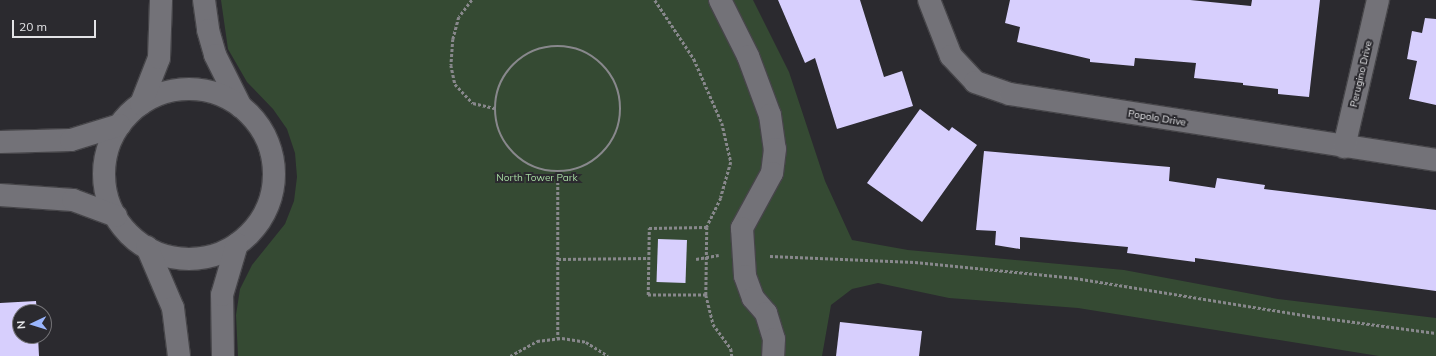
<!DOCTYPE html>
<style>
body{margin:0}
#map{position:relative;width:1436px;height:356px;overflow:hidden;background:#2b2a2f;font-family:Mulish,sans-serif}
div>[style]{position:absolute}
.green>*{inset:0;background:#354a33}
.building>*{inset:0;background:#d7cffd;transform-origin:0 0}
.path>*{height:2.5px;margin-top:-1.25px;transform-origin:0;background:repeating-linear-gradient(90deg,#88888c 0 3px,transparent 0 5px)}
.path>.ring{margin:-1.25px;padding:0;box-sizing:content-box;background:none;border:2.5px solid #88888c;border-radius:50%}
.roads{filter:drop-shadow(1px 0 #464549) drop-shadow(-1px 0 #464549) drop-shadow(0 1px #464549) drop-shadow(0 -1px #464549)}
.minor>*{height:22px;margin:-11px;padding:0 11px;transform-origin:11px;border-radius:11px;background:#737278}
.tertiary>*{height:22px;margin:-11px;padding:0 11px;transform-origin:11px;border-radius:11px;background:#737278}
.tertiary>.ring{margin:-11px;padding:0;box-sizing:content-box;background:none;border:22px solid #737278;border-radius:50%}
span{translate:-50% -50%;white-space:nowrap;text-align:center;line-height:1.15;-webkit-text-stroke:4px #2b2a2f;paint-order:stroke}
.street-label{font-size:10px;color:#e3e3e6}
.park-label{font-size:10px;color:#a7daa2}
.north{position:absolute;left:12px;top:304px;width:40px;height:40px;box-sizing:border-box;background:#2b2a2f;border:1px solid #757478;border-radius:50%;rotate:266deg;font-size:11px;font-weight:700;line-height:16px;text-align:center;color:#e3e3e6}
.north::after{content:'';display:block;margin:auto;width:14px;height:18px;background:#9ab5fd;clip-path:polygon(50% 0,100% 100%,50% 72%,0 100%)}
.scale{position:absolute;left:12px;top:20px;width:84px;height:18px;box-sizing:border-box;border:2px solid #e3e3e6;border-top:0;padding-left:5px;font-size:12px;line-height:14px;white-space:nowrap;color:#e3e3e6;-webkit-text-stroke:3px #2b2a2f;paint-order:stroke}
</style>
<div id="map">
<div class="green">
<i style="clip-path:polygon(221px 0,753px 0,789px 72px,825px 181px,852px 240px,908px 250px,1124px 270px,1278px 299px,1436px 318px,1436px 356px,1379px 356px,1078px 308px,949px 298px,878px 283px,852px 289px,831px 305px,822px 356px,238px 356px,236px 315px,240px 289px,252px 265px,285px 224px,294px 201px,297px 177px,295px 153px,287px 129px,273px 109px,247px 82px,228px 49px)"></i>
</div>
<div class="building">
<i style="clip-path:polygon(778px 0,860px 0,884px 77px,902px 71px,913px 106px,837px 129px,815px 58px,805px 63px)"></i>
<i style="clip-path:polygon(1010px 0,1190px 0,1251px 6px,1252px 0,1320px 0,1309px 97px,1278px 94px,1278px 89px,1243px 85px,1243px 83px,1194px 78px,1196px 63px,1135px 58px,1134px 66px,1090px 62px,1090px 59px,1017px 42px,1020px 27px,1005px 23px)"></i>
<i style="clip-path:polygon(1425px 18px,1436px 19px,1436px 105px,1409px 99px,1417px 61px,1407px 59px,1412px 31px,1422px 33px)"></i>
<i style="clip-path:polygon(920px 109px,949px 131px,952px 127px,977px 145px,922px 222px,867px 183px)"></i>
<i style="clip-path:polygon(984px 151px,1170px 167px,1169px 181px,1215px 188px,1217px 178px,1265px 185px,1264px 189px,1436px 210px,1436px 291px,1195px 258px,1195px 262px,1127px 253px,1128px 247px,1020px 237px,1020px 249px,995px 245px,996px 231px,976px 230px)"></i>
<i style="left:658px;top:239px;width:29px;height:43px;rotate:2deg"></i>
<i style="clip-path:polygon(36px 301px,37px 312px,20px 312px,20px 336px,38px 336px,39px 356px,0 356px,0 303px)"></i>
<i style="clip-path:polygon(840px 322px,922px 331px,919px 356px,836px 356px)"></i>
</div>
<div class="path">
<i style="left:472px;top:0;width:21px;rotate:127deg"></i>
<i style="left:459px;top:17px;width:23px;rotate:105deg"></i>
<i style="left:453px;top:39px;width:26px;rotate:94deg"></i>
<i style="left:451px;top:65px;width:19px;rotate:78deg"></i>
<i style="left:455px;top:84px;width:26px;rotate:47deg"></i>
<i style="left:473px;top:103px;width:23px;rotate:13deg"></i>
<i style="left:655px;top:0;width:71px;rotate:56.5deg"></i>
<i style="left:694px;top:59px;width:70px;rotate:66.4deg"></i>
<i style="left:722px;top:123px;width:40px;rotate:77deg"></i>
<i style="left:731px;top:162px;width:37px;rotate:106deg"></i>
<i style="left:721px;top:198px;width:32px;rotate:116deg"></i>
<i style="left:707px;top:227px;width:68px;rotate:90.8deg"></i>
<i style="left:706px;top:295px;width:30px;rotate:76deg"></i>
<i style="left:713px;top:324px;width:31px;rotate:54deg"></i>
<i style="left:731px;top:349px;width:7px;rotate:82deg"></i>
<i class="ring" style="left:495px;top:46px;width:123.5px;height:123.5px"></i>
<i style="left:558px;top:172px;width:166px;rotate:90deg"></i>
<i style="left:770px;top:256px;width:145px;rotate:2.4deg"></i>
<i style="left:915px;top:262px;width:161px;rotate:5.7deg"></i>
<i style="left:1075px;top:278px;width:245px;rotate:9.2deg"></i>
<i style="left:1317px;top:317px;width:120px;rotate:7.7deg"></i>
<i style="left:558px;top:259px;width:91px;rotate:-0.6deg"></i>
<i style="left:696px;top:259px;width:23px;rotate:-10deg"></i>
<i style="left:706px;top:295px;width:58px;rotate:180deg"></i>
<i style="left:648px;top:295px;width:67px;rotate:-89.1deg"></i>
<i style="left:649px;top:228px;width:58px;rotate:-1deg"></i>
<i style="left:510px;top:356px;width:31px;rotate:-29deg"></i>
<i style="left:537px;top:341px;width:25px;rotate:-7deg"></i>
<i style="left:562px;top:338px;width:24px;rotate:9deg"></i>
<i style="left:586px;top:342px;width:26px;rotate:32deg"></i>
</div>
<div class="roads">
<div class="minor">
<i style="left:720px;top:0;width:63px;rotate:63.4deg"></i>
<i style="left:748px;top:56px;width:63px;rotate:69.6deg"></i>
<i style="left:770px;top:115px;width:34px;rotate:82deg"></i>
<i style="left:775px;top:149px;width:24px;rotate:97deg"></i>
<i style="left:772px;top:173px;width:63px;rotate:118.6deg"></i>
<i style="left:742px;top:228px;width:48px;rotate:86.4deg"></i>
<i style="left:745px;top:276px;width:23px;rotate:70deg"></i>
<i style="left:753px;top:298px;width:20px;rotate:49deg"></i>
<i style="left:766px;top:313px;width:27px;rotate:73deg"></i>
<i style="left:774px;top:339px;width:17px;rotate:93deg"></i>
<i style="left:929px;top:0;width:60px;rotate:68.6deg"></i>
<i style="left:951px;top:56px;width:35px;rotate:47deg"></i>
<i style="left:975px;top:82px;width:37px;rotate:19deg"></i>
<i style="left:1010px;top:94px;width:431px;rotate:8.8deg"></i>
<i style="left:1344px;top:147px;width:151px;rotate:-77deg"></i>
</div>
<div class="tertiary">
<i style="left:204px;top:0;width:30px;rotate:82deg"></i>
<i style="left:208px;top:30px;width:26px;rotate:74deg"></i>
<i style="left:215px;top:55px;width:58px;rotate:63.4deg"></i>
<i class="ring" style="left:104px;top:89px;width:148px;height:148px"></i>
<i style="left:141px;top:104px;width:49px;rotate:-68.6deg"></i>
<i style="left:159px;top:58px;width:58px;rotate:-88deg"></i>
<i style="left:0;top:142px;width:71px;rotate:-1.6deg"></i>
<i style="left:71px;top:140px;width:51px;rotate:-17deg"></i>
<i style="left:0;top:195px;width:73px;rotate:3.9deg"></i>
<i style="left:73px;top:200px;width:46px;rotate:20.4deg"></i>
<i style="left:147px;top:247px;width:66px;rotate:66.9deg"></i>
<i style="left:173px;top:308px;width:48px;rotate:82.9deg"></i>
<i style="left:223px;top:356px;width:61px;rotate:-90.9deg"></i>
<i style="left:222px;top:295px;width:53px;rotate:-73.6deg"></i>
</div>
</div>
<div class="street-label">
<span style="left:1361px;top:74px;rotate:-77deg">Perugino Drive</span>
<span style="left:1157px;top:118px;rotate:9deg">Popolo Drive</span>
</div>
<div class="park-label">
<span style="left:537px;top:178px">North Tower Park</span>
</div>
<div class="north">N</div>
<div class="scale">20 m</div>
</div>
